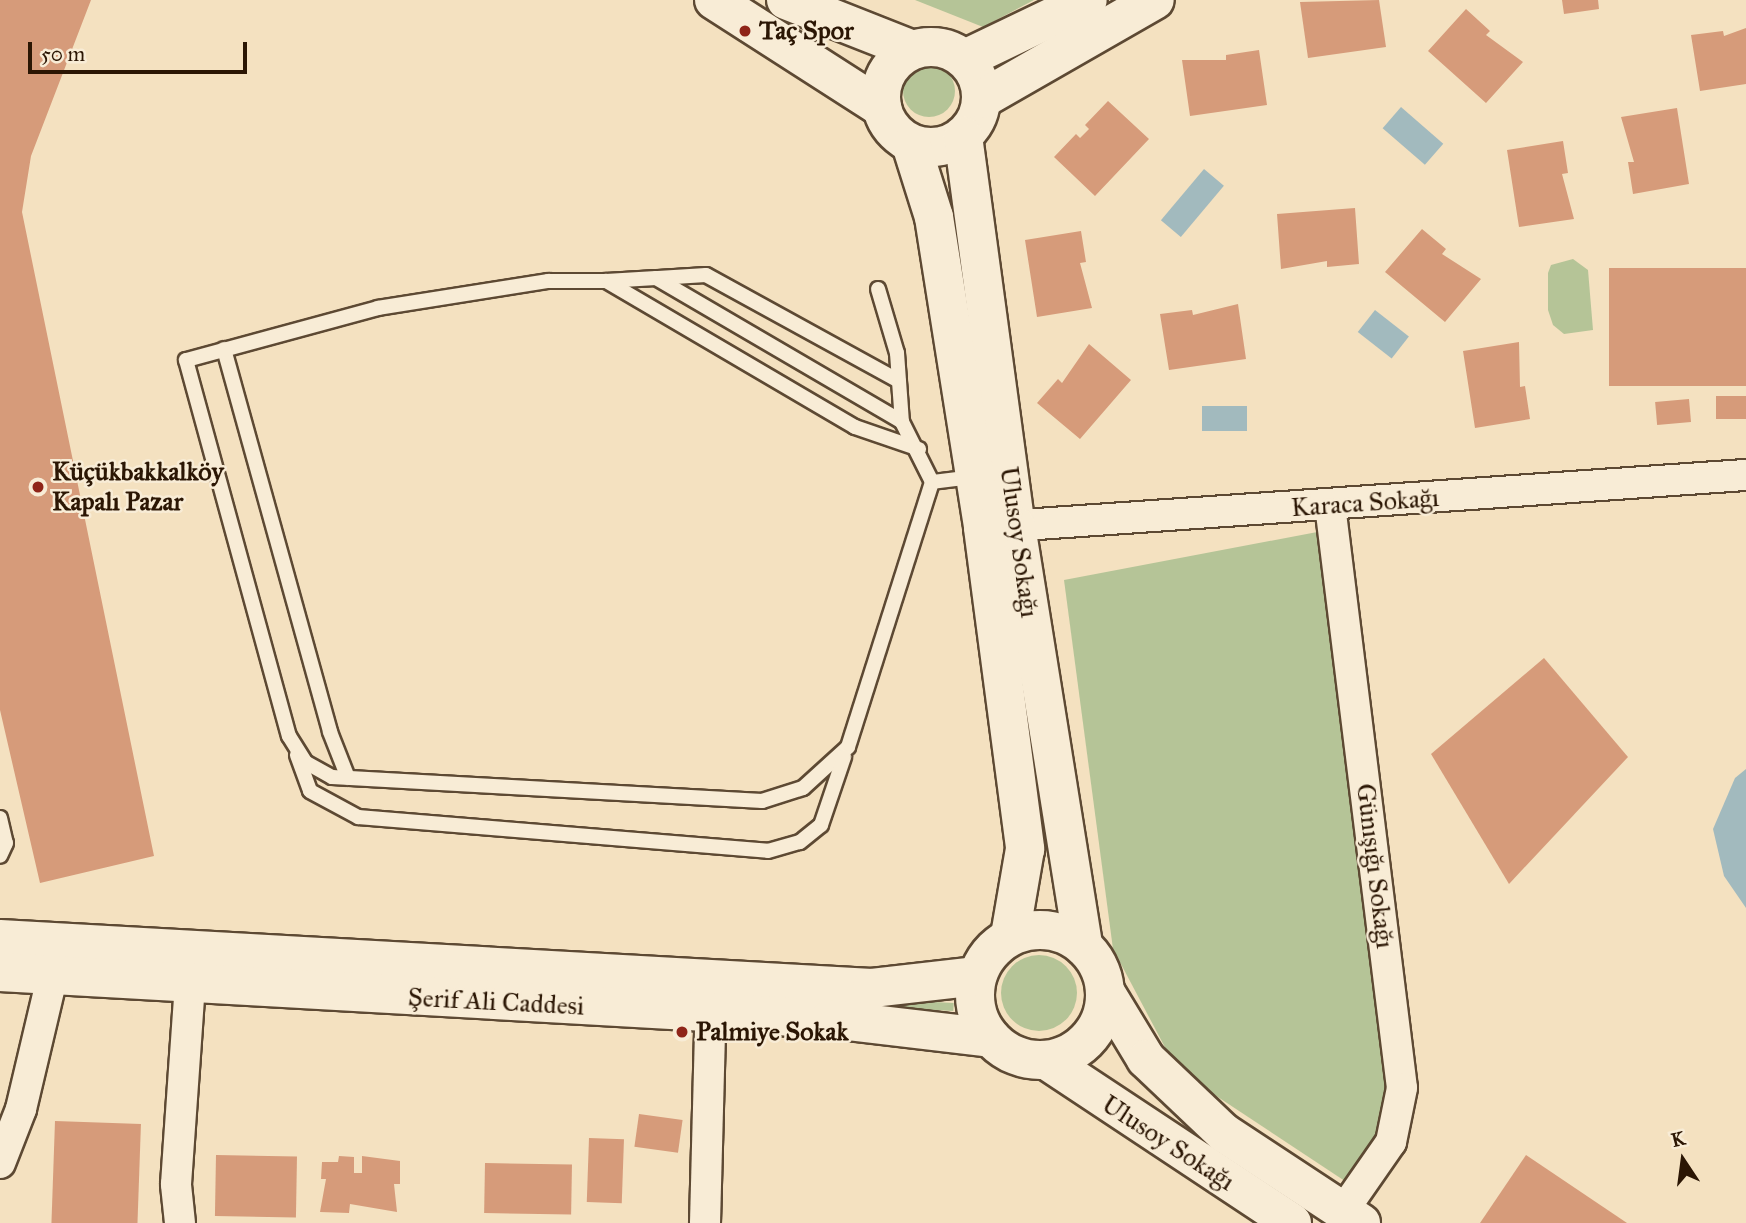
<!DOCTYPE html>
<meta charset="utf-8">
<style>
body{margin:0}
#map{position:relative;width:1746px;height:1223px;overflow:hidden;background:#f4e1c0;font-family:"IM FELL Great Primer",serif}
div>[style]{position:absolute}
.green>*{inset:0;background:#b5c497;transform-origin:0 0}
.round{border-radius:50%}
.water>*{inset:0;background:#a2babe;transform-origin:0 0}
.building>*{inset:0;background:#d69b7a;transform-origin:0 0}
.roads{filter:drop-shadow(2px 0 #5d4933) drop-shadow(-2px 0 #5d4933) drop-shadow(0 2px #5d4933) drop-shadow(0 -2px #5d4933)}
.lane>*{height:14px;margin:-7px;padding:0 7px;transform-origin:7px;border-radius:7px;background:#f8ecd6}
.street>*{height:30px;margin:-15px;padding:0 15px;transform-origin:15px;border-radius:15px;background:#f8ecd6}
.secondary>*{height:38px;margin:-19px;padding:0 19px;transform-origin:19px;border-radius:19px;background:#f8ecd6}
.secondary>.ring{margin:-19px;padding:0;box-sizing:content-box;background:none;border:38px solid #f8ecd6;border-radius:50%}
.dots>*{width:19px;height:19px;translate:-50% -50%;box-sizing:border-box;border:4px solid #f8ecd6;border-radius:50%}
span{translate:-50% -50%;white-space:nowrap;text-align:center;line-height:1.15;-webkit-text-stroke:5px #f8ecd6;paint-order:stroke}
.poi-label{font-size:26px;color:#2b1604;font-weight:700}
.left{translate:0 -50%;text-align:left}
.street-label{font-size:26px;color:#2b1604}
.north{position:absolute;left:1648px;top:1125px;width:70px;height:70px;-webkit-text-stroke:5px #f8ecd6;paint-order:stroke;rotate:347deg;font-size:19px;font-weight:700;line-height:28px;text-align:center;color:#2b1604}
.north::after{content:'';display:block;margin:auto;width:24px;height:32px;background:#2b1604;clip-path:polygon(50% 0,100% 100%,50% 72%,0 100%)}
.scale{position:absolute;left:28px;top:42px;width:219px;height:32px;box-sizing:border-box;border:4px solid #2b1604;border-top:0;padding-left:9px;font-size:21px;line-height:24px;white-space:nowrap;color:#2b1604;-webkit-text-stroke:5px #f8ecd6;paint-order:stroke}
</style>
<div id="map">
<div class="green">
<i style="clip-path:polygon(915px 0,1034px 0,983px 27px)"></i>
<i class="round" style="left:903px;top:65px;width:52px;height:52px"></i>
<i style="clip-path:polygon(1573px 259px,1588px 270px,1593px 330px,1564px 334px,1553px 325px,1548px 310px,1548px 273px,1551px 265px)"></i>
<i style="clip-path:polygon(1333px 529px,1401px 1135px,1366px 1195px,1177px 1070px,1113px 949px,1064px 580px)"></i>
<i class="round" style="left:1001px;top:955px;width:76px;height:76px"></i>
<i style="left:742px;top:992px;width:212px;height:8px;rotate:3deg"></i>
</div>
<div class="water">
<i style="left:1401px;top:107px;width:56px;height:28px;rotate:41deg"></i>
<i style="left:1204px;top:169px;width:26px;height:67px;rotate:40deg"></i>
<i style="left:1375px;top:310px;width:43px;height:28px;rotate:38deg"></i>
<i style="left:1202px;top:406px;width:45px;height:25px"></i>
<i style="clip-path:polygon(1746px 769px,1746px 908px,1724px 876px,1713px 829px,1735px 778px)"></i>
</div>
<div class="building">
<i style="clip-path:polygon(0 0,91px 0,31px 156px,22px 212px,154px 856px,40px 883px,0 710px)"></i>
<i style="clip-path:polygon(1379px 0,1386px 47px,1308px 58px,1300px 2px)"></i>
<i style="clip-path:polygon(1562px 0,1598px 0,1599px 9px,1564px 14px)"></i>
<i style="clip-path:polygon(1466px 9px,1490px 31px,1486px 35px,1523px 62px,1486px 103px,1428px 51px)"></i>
<i style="clip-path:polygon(1746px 28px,1746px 84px,1700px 91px,1691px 35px,1723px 31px,1724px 36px)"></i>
<i style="clip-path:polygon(1259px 50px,1267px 105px,1190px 116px,1182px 60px,1226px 60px,1226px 55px)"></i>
<i style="clip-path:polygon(1108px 101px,1149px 139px,1095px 196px,1054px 157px,1076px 134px,1080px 138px,1089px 129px,1085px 125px)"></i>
<i style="clip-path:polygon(1677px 108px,1689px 184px,1633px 194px,1628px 162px,1634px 162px,1621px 117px)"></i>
<i style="clip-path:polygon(1563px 141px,1568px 173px,1562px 174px,1574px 219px,1519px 227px,1507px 150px)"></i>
<i style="clip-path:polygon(1355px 208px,1359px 264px,1327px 267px,1327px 261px,1281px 269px,1277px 214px)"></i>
<i style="clip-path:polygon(1422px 229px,1446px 249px,1442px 254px,1481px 279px,1445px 322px,1385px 272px)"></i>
<i style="clip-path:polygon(1081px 231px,1086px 262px,1080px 263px,1092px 308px,1037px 317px,1025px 240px)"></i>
<i style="left:1746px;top:268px;width:118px;height:137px;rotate:90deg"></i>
<i style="clip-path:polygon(1238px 304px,1246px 359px,1169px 370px,1160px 314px,1192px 310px,1193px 315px)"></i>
<i style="clip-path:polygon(1519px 342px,1520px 387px,1525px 386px,1530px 419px,1475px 428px,1463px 351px)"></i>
<i style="clip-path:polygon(1089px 344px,1131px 380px,1080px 439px,1037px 403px,1058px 379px,1062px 383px)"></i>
<i style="left:1746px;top:396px;width:23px;height:30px;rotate:90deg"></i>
<i style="left:1689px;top:399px;width:23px;height:34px;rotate:85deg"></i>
<i style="clip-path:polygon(1544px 658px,1628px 757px,1509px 884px,1431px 754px)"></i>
<i style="left:639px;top:1114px;width:44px;height:33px;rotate:8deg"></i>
<i style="left:55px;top:1121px;width:86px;height:102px;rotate:2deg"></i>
<i style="left:589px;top:1138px;width:35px;height:64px;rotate:2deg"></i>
<i style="left:216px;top:1155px;width:81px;height:61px;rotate:1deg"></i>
<i style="clip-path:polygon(1526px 1155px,1627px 1223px,1480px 1223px)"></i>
<i style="clip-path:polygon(339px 1156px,354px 1157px,354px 1173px,362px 1173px,362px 1156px,400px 1161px,400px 1184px,394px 1184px,397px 1212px,350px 1204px,349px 1213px,320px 1212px,326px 1179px,321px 1179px,322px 1162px,338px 1162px)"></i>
<i style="left:485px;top:1163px;width:87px;height:50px;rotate:1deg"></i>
</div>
<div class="roads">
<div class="lane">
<i style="left:658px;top:278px;width:48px;rotate:-3.6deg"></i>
<i style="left:706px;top:275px;width:220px;rotate:28.8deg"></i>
<i style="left:606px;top:281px;width:50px;rotate:-3.4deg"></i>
<i style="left:656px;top:278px;width:285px;rotate:30.3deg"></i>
<i style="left:878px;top:289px;width:67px;rotate:73.5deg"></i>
<i style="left:897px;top:353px;width:69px;rotate:85.9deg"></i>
<i style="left:902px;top:422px;width:67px;rotate:63.4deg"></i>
<i style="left:224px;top:349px;width:397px;rotate:74.5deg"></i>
<i style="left:330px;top:732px;width:49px;rotate:68.6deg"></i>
<i style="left:919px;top:449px;width:68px;rotate:-161deg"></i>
<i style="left:855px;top:427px;width:289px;rotate:-149.6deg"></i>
<i style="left:606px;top:281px;width:58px;rotate:180deg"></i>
<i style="left:548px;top:281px;width:172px;rotate:171deg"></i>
<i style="left:378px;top:308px;width:199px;rotate:164.8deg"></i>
<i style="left:186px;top:360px;width:390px;rotate:74.7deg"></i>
<i style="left:289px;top:736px;width:31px;rotate:58deg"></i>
<i style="left:305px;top:762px;width:31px;rotate:29deg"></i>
<i style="left:332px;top:777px;width:431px;rotate:3.2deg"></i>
<i style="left:762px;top:801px;width:43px;rotate:-17.6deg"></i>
<i style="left:803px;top:788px;width:61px;rotate:-42.3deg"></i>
<i style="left:848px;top:747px;width:278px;rotate:-72.4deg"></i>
<i style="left:932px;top:482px;width:41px;rotate:-7deg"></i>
<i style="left:297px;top:755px;width:38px;rotate:70deg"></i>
<i style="left:310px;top:791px;width:55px;rotate:28.4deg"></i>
<i style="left:358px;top:817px;width:411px;rotate:4.7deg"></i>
<i style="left:768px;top:851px;width:33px;rotate:-16deg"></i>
<i style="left:800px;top:842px;width:27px;rotate:-39deg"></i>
<i style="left:821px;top:825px;width:72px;rotate:-71.3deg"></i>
<i style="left:0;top:818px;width:26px;rotate:77deg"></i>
<i style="left:6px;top:843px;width:14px;rotate:115deg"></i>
</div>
<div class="street">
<i style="left:1330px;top:505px;width:587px;rotate:82.96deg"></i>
<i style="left:1402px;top:1088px;width:55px;rotate:101.5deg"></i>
<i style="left:1391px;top:1142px;width:84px;rotate:124.8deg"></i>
<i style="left:994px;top:527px;width:754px;rotate:-3.96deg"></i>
<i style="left:0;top:1163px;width:58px;rotate:-68.7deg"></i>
<i style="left:21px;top:1109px;width:139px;rotate:-76.7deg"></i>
<i style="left:180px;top:1223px;width:39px;rotate:-96deg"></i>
<i style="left:176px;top:1184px;width:200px;rotate:-86deg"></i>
<i style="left:705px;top:1223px;width:231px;rotate:-88.5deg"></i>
</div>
<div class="secondary">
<i style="left:714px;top:0;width:200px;rotate:32.7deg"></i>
<i style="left:786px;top:0;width:136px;rotate:21.5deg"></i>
<i class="ring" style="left:881px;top:47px;width:62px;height:62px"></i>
<i style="left:965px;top:59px;width:136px;rotate:-25.6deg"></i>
<i style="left:982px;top:99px;width:199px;rotate:-29.8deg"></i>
<i style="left:963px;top:136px;width:394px;rotate:82.3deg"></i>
<i style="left:1016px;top:526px;width:425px;rotate:80.9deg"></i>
<i style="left:911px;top:144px;width:77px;rotate:72.5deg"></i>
<i style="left:934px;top:217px;width:315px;rotate:81deg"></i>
<i style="left:983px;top:528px;width:324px;rotate:82.5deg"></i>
<i style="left:1025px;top:849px;width:88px;rotate:99.8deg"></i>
<i class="ring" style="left:975px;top:930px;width:92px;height:92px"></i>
<i style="left:0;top:939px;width:873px;rotate:3.22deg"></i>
<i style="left:872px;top:988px;width:106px;rotate:-6.5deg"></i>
<i style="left:0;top:972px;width:831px;rotate:3.24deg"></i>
<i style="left:830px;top:1019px;width:162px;rotate:6.7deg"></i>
<i style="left:1106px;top:993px;width:77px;rotate:58.8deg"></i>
<i style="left:1146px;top:1059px;width:108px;rotate:43.5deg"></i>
<i style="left:1224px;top:1133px;width:164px;rotate:33.3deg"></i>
<i style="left:1046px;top:1060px;width:295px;rotate:33.5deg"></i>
</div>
</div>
<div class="dots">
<i style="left:745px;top:31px;background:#8f2418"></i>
<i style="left:38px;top:487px;background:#8f2418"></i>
<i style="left:682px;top:1032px;background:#8f2418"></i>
</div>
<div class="poi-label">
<span class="left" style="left:759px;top:31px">Taç Spor</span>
<span class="left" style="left:52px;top:487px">Küçükbakkalköy<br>Kapalı Pazar</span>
<span class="left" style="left:696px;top:1032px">Palmiye Sokak</span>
</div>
<div class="street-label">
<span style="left:1365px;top:503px;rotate:-4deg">Karaca Sokağı</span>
<span style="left:1019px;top:542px;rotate:82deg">Ulusoy Sokağı</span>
<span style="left:1375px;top:866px;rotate:83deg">Günışığı Sokağı</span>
<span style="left:496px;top:1002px;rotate:3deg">Şerif Ali Caddesi</span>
<span style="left:1168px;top:1143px;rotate:33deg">Ulusoy Sokağı</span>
</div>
<div class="north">K</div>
<div class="scale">50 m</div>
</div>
